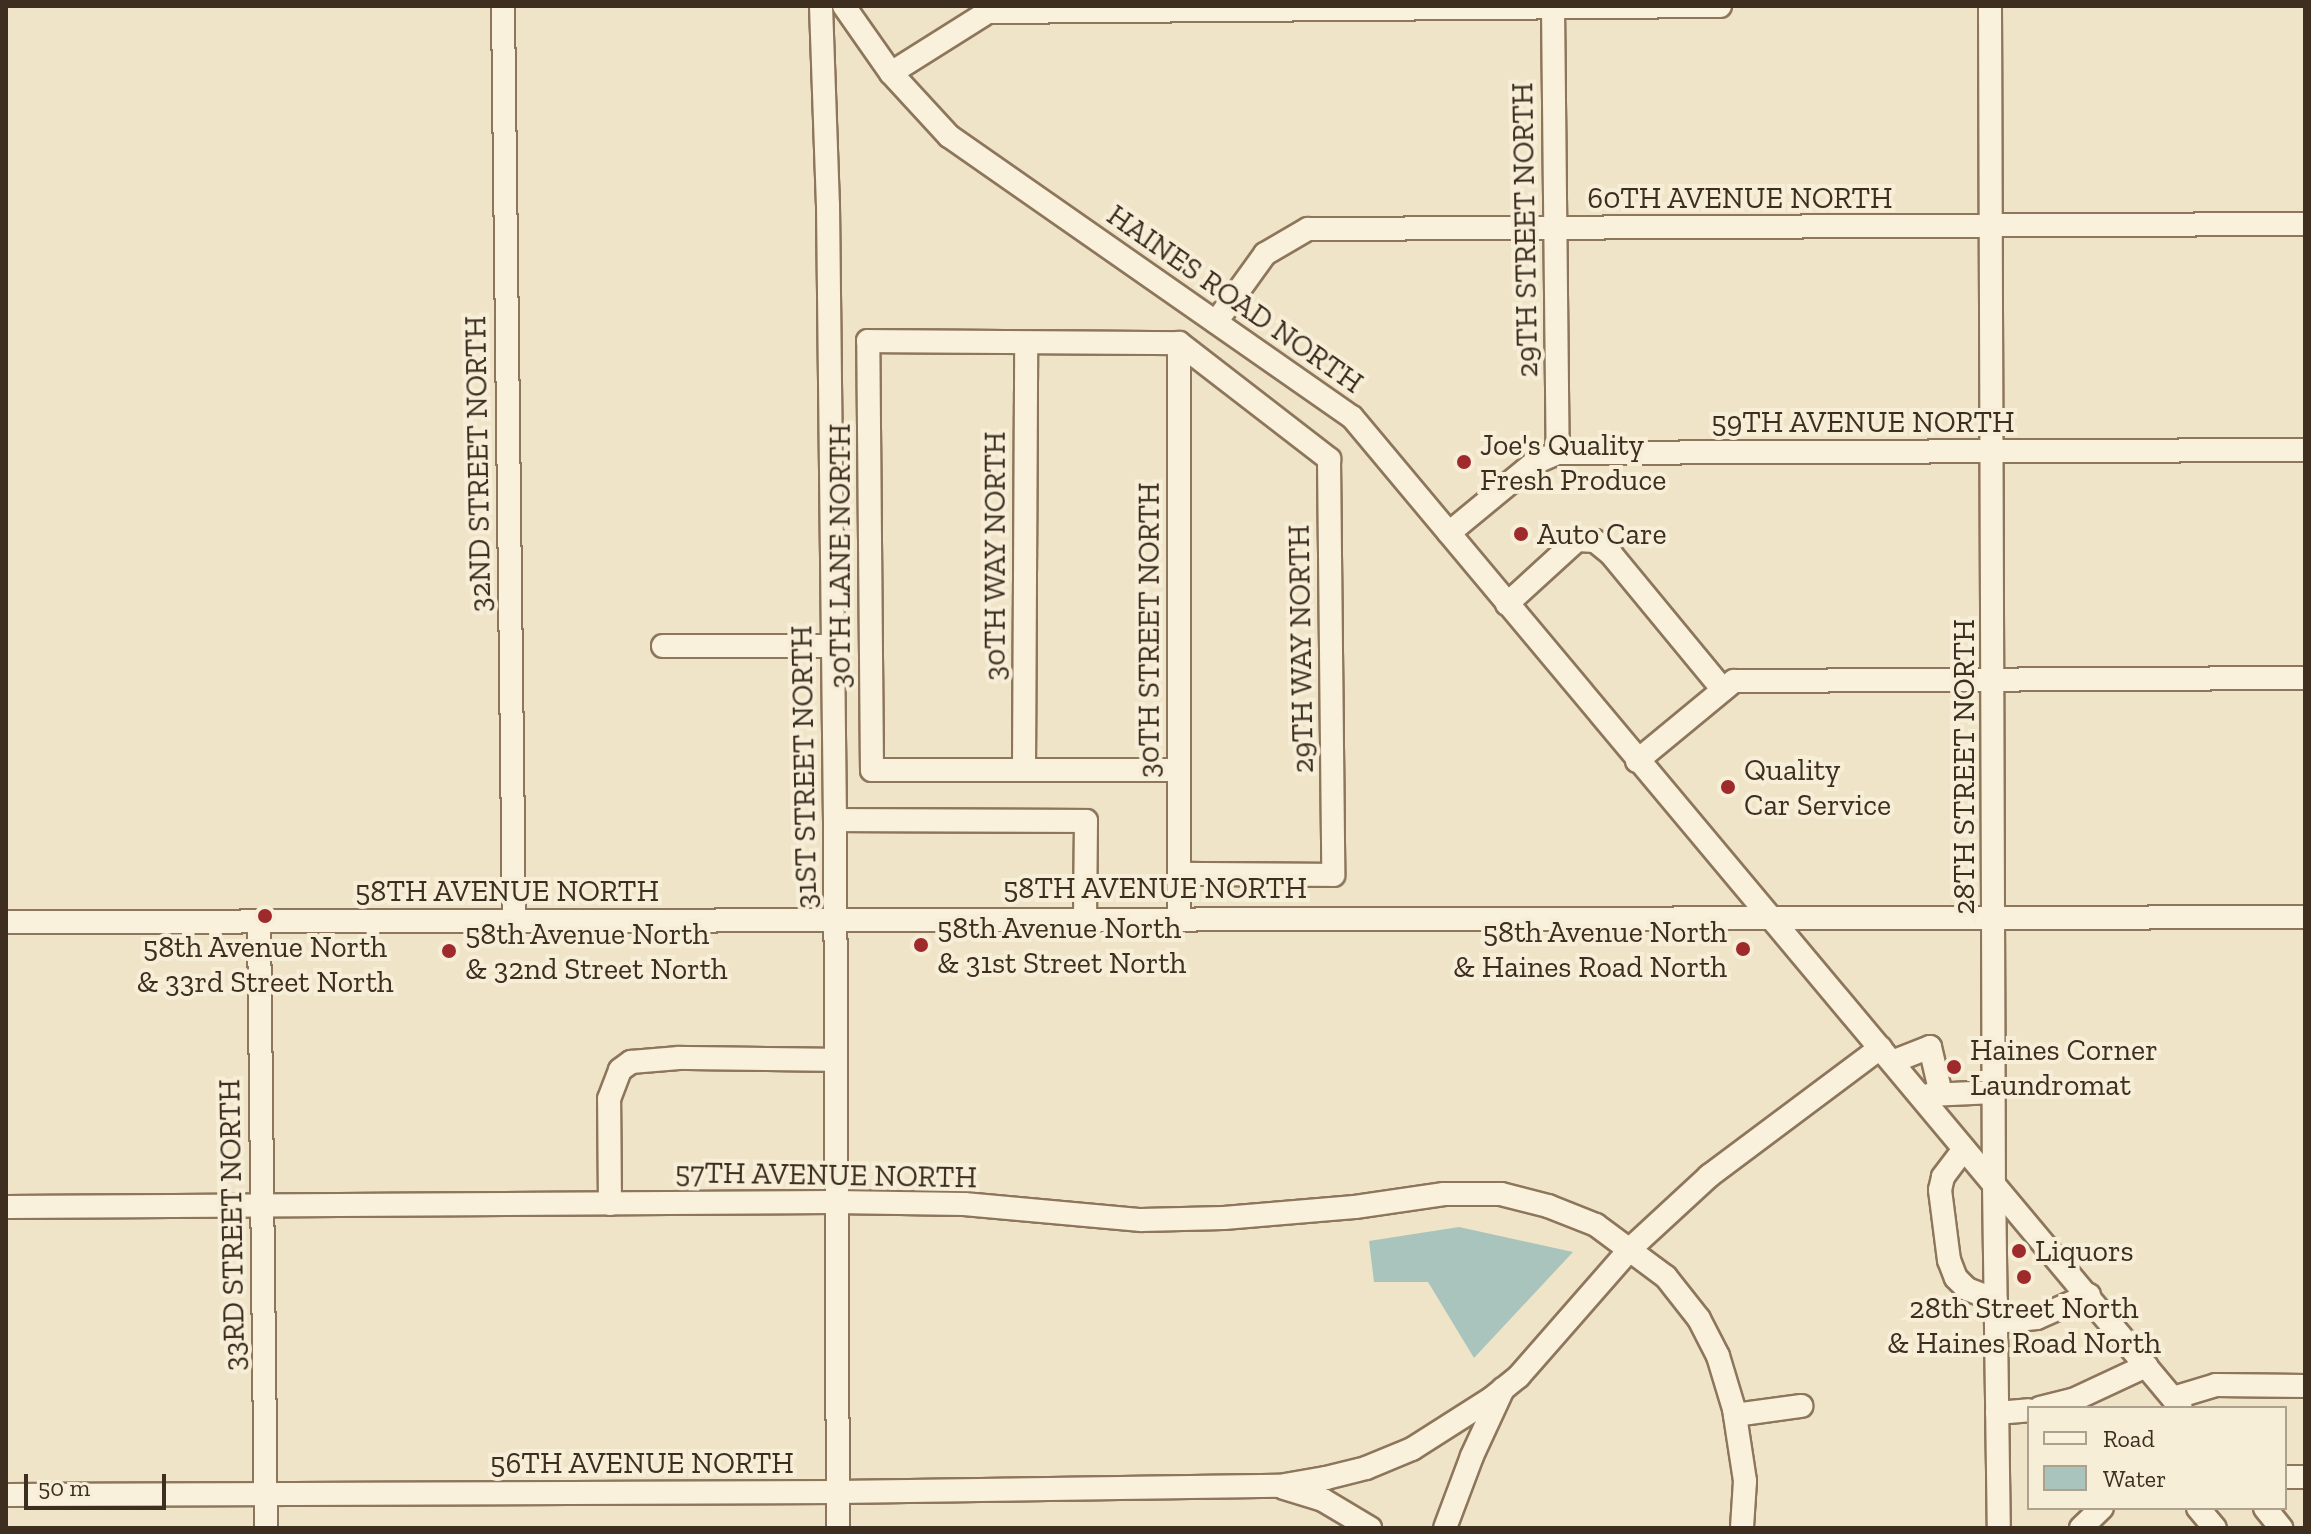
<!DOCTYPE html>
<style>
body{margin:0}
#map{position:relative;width:2311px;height:1534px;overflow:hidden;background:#f0e4c8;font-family:"Zilla Slab",serif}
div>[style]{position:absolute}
.water>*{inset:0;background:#a9c4bc}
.roads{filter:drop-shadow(2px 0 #8d765c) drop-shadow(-2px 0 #8d765c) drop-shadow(0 2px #8d765c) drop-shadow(0 -2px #8d765c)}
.minor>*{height:22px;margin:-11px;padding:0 11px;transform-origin:11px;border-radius:11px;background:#faf1dc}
.dots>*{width:22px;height:22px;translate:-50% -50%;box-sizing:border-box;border:4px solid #f7eed8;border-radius:50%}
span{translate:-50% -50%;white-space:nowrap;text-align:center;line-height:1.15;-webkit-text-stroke:8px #f7eed8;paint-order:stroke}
.street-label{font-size:30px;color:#3d2e20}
.poi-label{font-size:30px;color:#3d2e20}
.left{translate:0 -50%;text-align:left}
.right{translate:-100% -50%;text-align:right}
.frame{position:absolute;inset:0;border:8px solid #3d2e20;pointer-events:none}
.legend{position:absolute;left:2027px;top:1406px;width:260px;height:104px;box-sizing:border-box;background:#f7eed8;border:2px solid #ada18e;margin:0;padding:10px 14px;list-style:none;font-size:24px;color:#3d2e20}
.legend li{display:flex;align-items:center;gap:16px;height:40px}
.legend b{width:40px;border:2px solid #ada18e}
.scale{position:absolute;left:24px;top:1474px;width:142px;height:36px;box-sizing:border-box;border:4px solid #3d2e20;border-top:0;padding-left:10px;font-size:24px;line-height:28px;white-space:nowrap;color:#3d2e20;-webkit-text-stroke:6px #f7eed8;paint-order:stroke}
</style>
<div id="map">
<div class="water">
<i style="clip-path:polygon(1459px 1227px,1573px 1252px,1474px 1358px,1428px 1282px,1374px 1282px,1369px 1241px)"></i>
</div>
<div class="roads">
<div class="minor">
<i style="left:503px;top:6px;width:914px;rotate:89.31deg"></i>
<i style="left:821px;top:6px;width:199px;rotate:88deg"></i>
<i style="left:828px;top:205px;width:615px;rotate:89.35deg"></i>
<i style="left:835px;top:820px;width:708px;rotate:89.76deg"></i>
<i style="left:844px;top:6px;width:82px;rotate:55deg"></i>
<i style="left:891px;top:73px;width:86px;rotate:47.4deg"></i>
<i style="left:949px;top:136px;width:491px;rotate:34.9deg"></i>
<i style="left:1352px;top:417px;width:1292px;rotate:50.09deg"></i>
<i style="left:1553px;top:6px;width:447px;rotate:89.4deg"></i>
<i style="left:1990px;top:6px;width:1178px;rotate:89.81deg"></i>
<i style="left:1994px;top:1184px;width:344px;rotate:89.2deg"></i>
<i style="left:891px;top:73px;width:115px;rotate:-32.2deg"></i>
<i style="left:988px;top:12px;width:732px;rotate:-0.47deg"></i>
<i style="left:1216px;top:322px;width:84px;rotate:-54.2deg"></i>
<i style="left:1265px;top:254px;width:50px;rotate:-30.2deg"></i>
<i style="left:1308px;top:229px;width:997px;rotate:-0.29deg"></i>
<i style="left:1179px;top:343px;width:190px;rotate:37.7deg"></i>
<i style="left:1329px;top:459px;width:416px;rotate:89.4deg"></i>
<i style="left:1333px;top:875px;width:152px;rotate:-179.6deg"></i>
<i style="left:1179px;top:343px;width:573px;rotate:90deg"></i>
<i style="left:1449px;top:533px;width:110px;rotate:-39.5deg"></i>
<i style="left:1534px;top:463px;width:26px;rotate:-23deg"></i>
<i style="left:1558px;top:453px;width:747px;rotate:-0.23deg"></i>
<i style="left:1507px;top:604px;width:95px;rotate:-42.4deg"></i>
<i style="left:1577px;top:540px;width:18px;rotate:3deg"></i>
<i style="left:1595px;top:541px;width:21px;rotate:39deg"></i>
<i style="left:1611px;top:554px;width:176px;rotate:50.5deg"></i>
<i style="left:663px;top:646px;width:170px"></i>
<i style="left:1637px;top:761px;width:126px;rotate:-39.5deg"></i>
<i style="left:1734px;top:681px;width:571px;rotate:-0.3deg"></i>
<i style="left:1024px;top:768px;width:425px;rotate:-89.7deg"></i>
<i style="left:1178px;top:770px;width:306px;rotate:180deg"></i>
<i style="left:872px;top:770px;width:429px;rotate:-90.5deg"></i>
<i style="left:868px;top:341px;width:311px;rotate:0.4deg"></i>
<i style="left:835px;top:820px;width:251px;rotate:0.2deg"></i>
<i style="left:1086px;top:821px;width:96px;rotate:90.6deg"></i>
<i style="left:259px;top:921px;width:607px;rotate:89.34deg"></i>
<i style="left:6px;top:922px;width:2299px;rotate:-0.12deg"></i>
<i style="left:1892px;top:1062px;width:41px;rotate:-21.5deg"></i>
<i style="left:1930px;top:1047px;width:48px;rotate:76.8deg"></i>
<i style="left:1929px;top:1095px;width:66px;rotate:-2.6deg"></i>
<i style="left:1964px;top:1149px;width:35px;rotate:127deg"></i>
<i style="left:1943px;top:1177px;width:13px;rotate:103deg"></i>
<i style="left:1940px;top:1190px;width:71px;rotate:82.7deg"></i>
<i style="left:1949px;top:1260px;width:19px;rotate:69deg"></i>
<i style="left:1956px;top:1278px;width:16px;rotate:45deg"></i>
<i style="left:1967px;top:1289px;width:31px;rotate:21deg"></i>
<i style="left:610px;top:1204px;width:105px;rotate:-90.5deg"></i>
<i style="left:609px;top:1099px;width:31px;rotate:-69deg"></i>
<i style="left:620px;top:1070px;width:14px;rotate:-36deg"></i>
<i style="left:631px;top:1062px;width:48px;rotate:-4.8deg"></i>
<i style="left:679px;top:1058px;width:156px;rotate:0.7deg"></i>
<i style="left:6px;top:1207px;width:828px;rotate:-0.35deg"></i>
<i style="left:834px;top:1202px;width:130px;rotate:0.9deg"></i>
<i style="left:964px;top:1204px;width:178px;rotate:5.2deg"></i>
<i style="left:1141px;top:1220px;width:83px;rotate:-1.4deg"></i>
<i style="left:1224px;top:1218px;width:131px;rotate:-4.8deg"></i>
<i style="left:1355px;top:1207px;width:90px;rotate:-8.3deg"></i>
<i style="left:1444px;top:1194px;width:57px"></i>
<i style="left:1501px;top:1194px;width:49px;rotate:14.3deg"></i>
<i style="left:1548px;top:1206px;width:52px;rotate:21.6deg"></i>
<i style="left:1596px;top:1225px;width:87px;rotate:36.6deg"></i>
<i style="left:1666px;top:1277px;width:53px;rotate:51.8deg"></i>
<i style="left:1699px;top:1319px;width:42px;rotate:62.8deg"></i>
<i style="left:1718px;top:1356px;width:55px;rotate:73.2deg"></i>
<i style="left:1734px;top:1409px;width:73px;rotate:81.3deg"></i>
<i style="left:1745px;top:1481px;width:47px;rotate:93.7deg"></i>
<i style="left:1996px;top:1322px;width:41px;rotate:-5.6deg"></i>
<i style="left:2037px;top:1318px;width:57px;rotate:-23.9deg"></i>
<i style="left:2173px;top:1398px;width:45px;rotate:-16.8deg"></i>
<i style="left:2216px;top:1385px;width:89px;rotate:0.6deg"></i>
<i style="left:2040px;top:1408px;width:34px;rotate:-14deg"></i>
<i style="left:2073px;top:1400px;width:81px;rotate:-25deg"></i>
<i style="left:1997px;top:1413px;width:32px;rotate:-5deg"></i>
<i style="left:1735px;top:1415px;width:67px;rotate:-7.8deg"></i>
<i style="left:2285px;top:1477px;width:20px"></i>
<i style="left:1284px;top:1488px;width:41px;rotate:17.1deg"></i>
<i style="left:1323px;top:1500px;width:55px;rotate:30.8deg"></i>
<i style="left:6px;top:1495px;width:831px;rotate:-0.21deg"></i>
<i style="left:837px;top:1492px;width:442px;rotate:-0.8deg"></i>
<i style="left:1279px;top:1486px;width:48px;rotate:-9.7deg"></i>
<i style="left:1326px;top:1478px;width:41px;rotate:-14deg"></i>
<i style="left:1366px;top:1468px;width:50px;rotate:-22.4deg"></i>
<i style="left:1412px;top:1449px;width:95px;rotate:-32.5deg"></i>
<i style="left:1492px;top:1398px;width:35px;rotate:-39deg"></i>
<i style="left:1519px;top:1376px;width:169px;rotate:-48.8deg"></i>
<i style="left:1630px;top:1249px;width:108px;rotate:-42.7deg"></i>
<i style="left:1709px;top:1176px;width:214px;rotate:-36.8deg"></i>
<i style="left:2198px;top:1508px;width:26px;rotate:50deg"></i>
<i style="left:2265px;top:1508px;width:26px;rotate:51deg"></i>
<i style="left:1445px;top:1528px;width:77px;rotate:-69.4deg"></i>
<i style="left:1472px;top:1456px;width:74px;rotate:-65.2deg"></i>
<i style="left:2081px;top:1528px;width:29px;rotate:-44deg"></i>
</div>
</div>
<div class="dots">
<i style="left:1464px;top:462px;background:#9e2a2b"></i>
<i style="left:1521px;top:534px;background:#9e2a2b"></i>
<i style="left:1728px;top:787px;background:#9e2a2b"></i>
<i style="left:265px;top:916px;background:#9e2a2b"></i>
<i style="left:921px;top:945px;background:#9e2a2b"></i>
<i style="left:1743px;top:949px;background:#9e2a2b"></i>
<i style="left:449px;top:951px;background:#9e2a2b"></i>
<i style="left:1954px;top:1067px;background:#9e2a2b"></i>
<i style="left:2019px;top:1251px;background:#9e2a2b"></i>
<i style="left:2024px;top:1277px;background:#9e2a2b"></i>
</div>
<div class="street-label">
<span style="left:1740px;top:198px">60TH AVENUE NORTH</span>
<span style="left:1525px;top:230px;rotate:-91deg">29TH STREET NORTH</span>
<span style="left:1235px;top:299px;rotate:35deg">HAINES ROAD NORTH</span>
<span style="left:1863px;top:422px">59TH AVENUE NORTH</span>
<span style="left:478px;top:464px;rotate:-91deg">32ND STREET NORTH</span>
<span style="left:840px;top:556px;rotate:-90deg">30TH LANE NORTH</span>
<span style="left:995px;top:556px;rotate:-90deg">30TH WAY NORTH</span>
<span style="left:1149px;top:630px;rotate:-90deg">30TH STREET NORTH</span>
<span style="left:1301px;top:649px;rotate:-91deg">29TH WAY NORTH</span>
<span style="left:804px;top:767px;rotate:-91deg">31ST STREET NORTH</span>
<span style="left:1964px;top:767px;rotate:-90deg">28TH STREET NORTH</span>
<span style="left:1155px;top:888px">58TH AVENUE NORTH</span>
<span style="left:507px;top:891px">58TH AVENUE NORTH</span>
<span style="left:826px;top:1175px;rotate:1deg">57TH AVENUE NORTH</span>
<span style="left:232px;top:1225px;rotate:-91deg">33RD STREET NORTH</span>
<span style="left:642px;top:1463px">56TH AVENUE NORTH</span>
</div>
<div class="poi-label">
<span class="left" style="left:1480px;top:462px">Joe's Quality<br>Fresh Produce</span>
<span class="left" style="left:1537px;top:534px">Auto Care</span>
<span class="left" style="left:1744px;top:787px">Quality<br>Car Service</span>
<span class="left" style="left:937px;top:945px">58th Avenue North<br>&amp; 31st Street North</span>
<span class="right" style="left:1727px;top:949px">58th Avenue North<br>&amp; Haines Road North</span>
<span class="left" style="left:465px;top:951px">58th Avenue North<br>&amp; 32nd Street North</span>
<span style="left:265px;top:964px">58th Avenue North<br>&amp; 33rd Street North</span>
<span class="left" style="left:1970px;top:1067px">Haines Corner<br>Laundromat</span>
<span class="left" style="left:2035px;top:1251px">Liquors</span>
<span style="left:2024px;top:1325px">28th Street North<br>&amp; Haines Road North</span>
</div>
<div class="frame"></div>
<ul class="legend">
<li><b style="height:10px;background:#faf1dc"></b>Road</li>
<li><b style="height:22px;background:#a9c4bc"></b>Water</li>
</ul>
<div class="scale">50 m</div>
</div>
